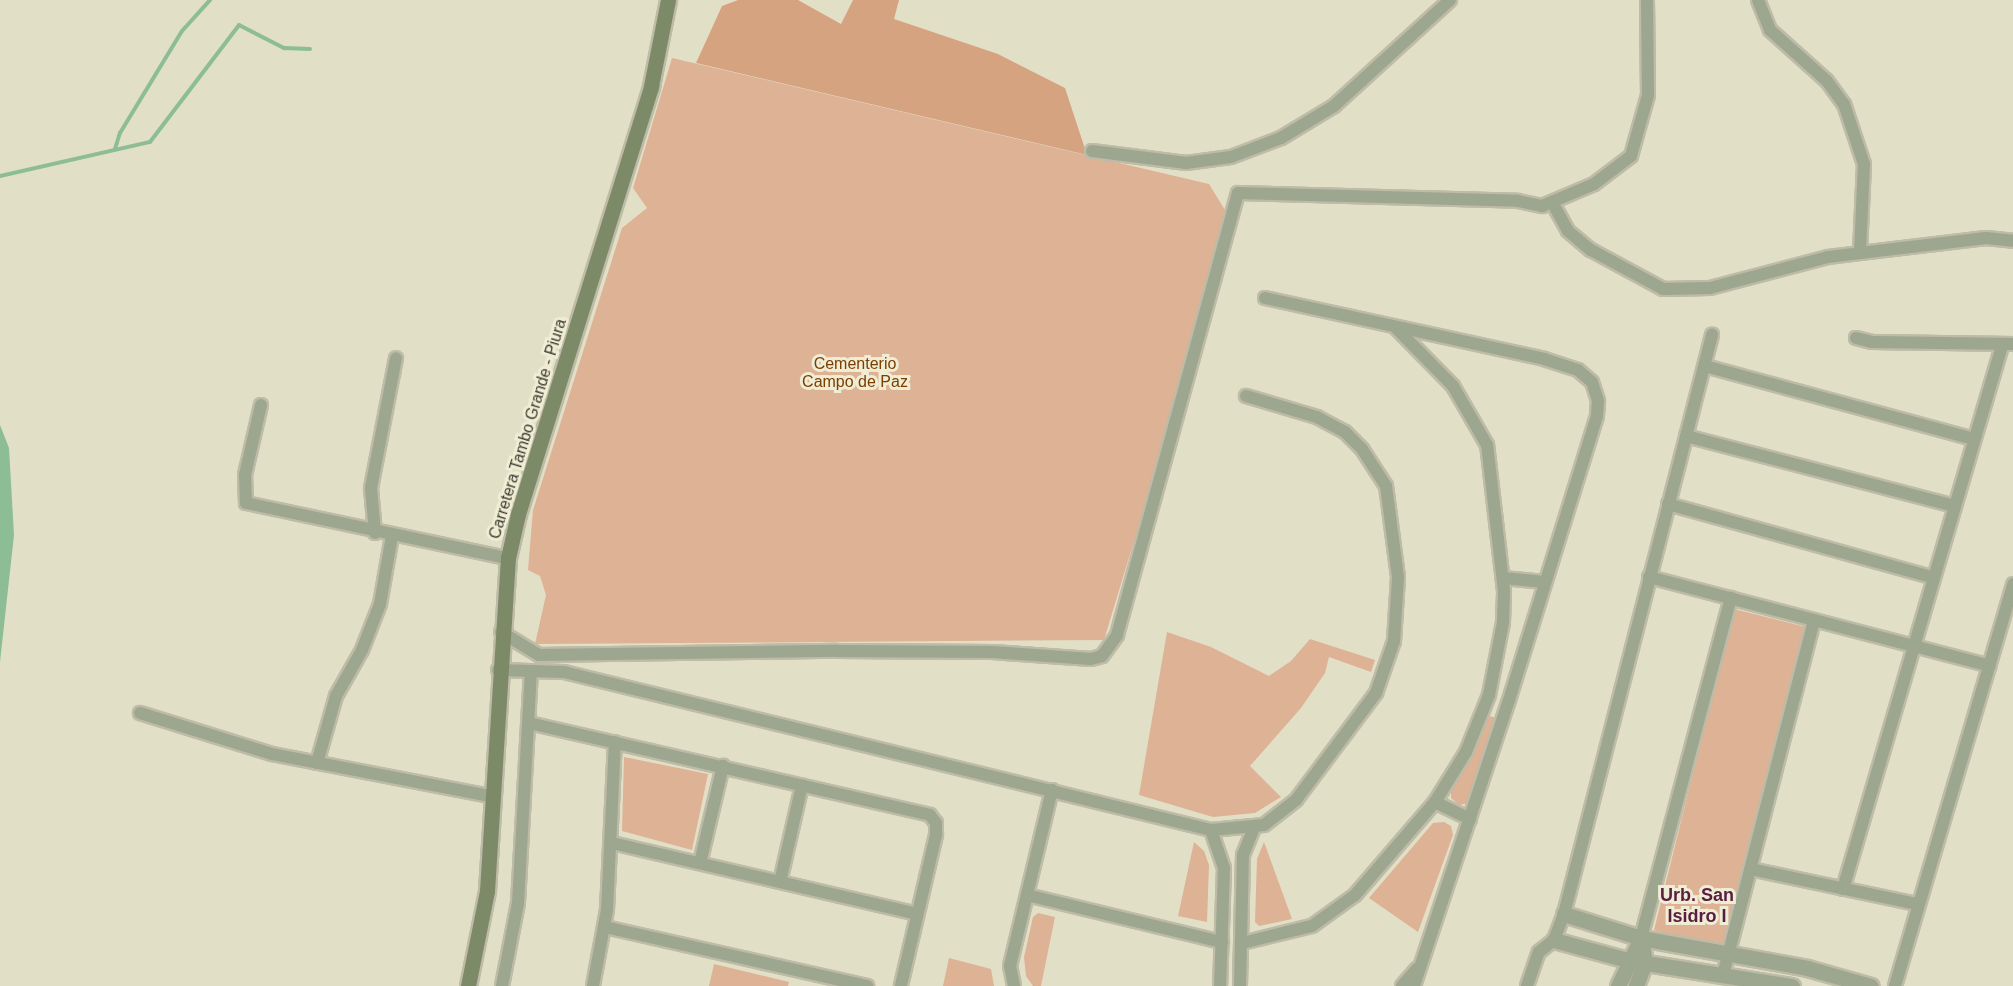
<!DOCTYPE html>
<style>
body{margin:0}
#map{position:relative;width:2013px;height:986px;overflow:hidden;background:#e2dfc7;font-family:Arial,sans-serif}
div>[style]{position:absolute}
.green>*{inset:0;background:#deb295;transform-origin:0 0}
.forest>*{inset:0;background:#d6a380}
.water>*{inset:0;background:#8dbd94}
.stream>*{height:4px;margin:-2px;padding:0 2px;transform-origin:2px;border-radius:2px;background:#8dbd94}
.roads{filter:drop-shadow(2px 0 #bebba6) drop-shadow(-2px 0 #bebba6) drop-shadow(0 2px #bebba6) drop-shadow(0 -2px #bebba6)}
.minor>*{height:12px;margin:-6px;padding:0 6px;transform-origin:6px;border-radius:6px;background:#9da68f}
.tertiary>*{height:15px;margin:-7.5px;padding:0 7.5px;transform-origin:7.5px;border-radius:7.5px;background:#9da68f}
.secondary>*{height:15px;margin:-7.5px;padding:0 7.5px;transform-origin:7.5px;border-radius:7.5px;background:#7d8a68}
span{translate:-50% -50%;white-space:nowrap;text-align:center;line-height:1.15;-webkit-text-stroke:6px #efedd4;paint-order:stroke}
.park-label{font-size:16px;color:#7c3d00}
.street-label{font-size:16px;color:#3d3c32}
.neighbourhood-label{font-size:18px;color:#591d43;font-weight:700}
</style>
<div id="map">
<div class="green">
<i style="clip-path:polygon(672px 58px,1209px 184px,1225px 210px,1158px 462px,1104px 640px,535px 644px,546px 595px,540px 576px,528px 570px,533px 510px,622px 228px,647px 208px,633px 188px)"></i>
<i style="left:1734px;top:609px;width:76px;height:331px;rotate:14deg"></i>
<i style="clip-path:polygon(1167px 632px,1211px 647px,1269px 676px,1291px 661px,1310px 639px,1375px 660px,1371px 672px,1329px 657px,1325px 673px,1301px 708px,1250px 766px,1281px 797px,1255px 813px,1213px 817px,1139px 795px)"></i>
<i style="clip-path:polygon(1490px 716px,1499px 719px,1469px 803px,1459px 805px,1451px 798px,1451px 789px)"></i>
<i style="clip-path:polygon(624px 757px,708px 774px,692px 850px,622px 831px)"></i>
<i style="clip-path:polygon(1444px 822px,1451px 826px,1453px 835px,1418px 932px,1369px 898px,1433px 823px)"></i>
<i style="clip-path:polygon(1194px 842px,1204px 851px,1209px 865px,1207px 922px,1178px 916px)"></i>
<i style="clip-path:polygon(1264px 842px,1292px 919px,1259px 926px,1255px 922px,1257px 859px)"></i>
<i style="clip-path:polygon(1038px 913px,1055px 917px,1041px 986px,1033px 986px,1026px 976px,1024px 957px,1033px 917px)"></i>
<i style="clip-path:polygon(949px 958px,991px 969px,994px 986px,943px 986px)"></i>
<i style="clip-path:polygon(714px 964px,789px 982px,788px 986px,709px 986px)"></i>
</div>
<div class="forest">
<i style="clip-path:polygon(738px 0,798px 0,841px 24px,853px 0,899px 0,894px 19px,998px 54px,1065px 88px,1087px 155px,696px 63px,722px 6px)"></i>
</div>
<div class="water">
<i style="clip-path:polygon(0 425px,9px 448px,14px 535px,0 662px)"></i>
</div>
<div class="stream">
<i style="left:115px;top:149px;width:17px;rotate:-73deg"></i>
<i style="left:120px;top:133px;width:119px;rotate:-58.7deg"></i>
<i style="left:182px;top:31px;width:42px;rotate:-47.9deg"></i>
<i style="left:0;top:176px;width:154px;rotate:-12.8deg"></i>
<i style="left:150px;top:142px;width:147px;rotate:-52.7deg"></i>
<i style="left:239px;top:25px;width:51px;rotate:27.1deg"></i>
<i style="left:284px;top:48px;width:26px;rotate:2deg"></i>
</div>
<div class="roads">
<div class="minor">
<i style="left:1758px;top:0;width:32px;rotate:68deg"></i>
<i style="left:1770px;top:30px;width:76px;rotate:41.8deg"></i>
<i style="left:1827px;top:81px;width:29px;rotate:54deg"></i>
<i style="left:1844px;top:104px;width:63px;rotate:71.6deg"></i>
<i style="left:1864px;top:164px;width:89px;rotate:92.6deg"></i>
<i style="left:1092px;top:151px;width:95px;rotate:7.3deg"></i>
<i style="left:1186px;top:163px;width:45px;rotate:-7.6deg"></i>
<i style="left:1231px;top:157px;width:53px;rotate:-20.8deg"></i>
<i style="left:1281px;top:138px;width:62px;rotate:-31.1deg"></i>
<i style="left:1334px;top:106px;width:157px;rotate:-42.4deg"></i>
<i style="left:1552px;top:202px;width:33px;rotate:61deg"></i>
<i style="left:1568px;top:231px;width:30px;rotate:40deg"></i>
<i style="left:1591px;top:250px;width:82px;rotate:28.4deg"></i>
<i style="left:1663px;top:289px;width:47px;rotate:-1.2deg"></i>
<i style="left:1710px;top:288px;width:122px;rotate:-14.7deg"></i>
<i style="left:1828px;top:257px;width:32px;rotate:-7deg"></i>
<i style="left:1860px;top:253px;width:127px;rotate:-6.8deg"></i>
<i style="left:1986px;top:238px;width:27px;rotate:6deg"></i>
<i style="left:1265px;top:298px;width:286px;rotate:12.3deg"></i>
<i style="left:1544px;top:359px;width:36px;rotate:18deg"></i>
<i style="left:1578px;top:370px;width:18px;rotate:41deg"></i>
<i style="left:1592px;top:382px;width:20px;rotate:72deg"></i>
<i style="left:1598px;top:401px;width:15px;rotate:94deg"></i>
<i style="left:1597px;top:416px;width:300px;rotate:107.2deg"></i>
<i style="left:1508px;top:703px;width:298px;rotate:108.4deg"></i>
<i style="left:1856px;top:338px;width:16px;rotate:14deg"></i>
<i style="left:1872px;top:342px;width:141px;rotate:0.8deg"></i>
<i style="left:1705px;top:366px;width:279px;rotate:15.2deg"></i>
<i style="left:261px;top:405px;width:72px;rotate:102.9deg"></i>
<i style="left:245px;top:475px;width:28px;rotate:88deg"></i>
<i style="left:246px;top:503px;width:268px;rotate:11.9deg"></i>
<i style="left:1686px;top:436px;width:278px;rotate:14.6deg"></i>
<i style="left:1668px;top:504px;width:276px;rotate:15.5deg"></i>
<i style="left:375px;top:533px;width:45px;rotate:-95.1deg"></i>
<i style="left:371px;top:488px;width:132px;rotate:-79.1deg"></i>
<i style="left:1649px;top:577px;width:352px;rotate:14.6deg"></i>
<i style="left:1503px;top:578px;width:42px;rotate:5.4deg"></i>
<i style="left:501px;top:632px;width:44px;rotate:31.2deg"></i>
<i style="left:539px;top:655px;width:298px;rotate:-0.8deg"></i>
<i style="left:837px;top:651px;width:155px;rotate:0.4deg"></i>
<i style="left:992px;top:652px;width:99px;rotate:4deg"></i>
<i style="left:1091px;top:659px;width:11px;rotate:-15deg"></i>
<i style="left:1102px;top:656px;width:26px;rotate:-54deg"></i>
<i style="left:1117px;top:635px;width:458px;rotate:-74.7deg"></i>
<i style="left:1238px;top:193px;width:280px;rotate:1.6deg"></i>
<i style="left:1518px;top:201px;width:25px;rotate:12deg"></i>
<i style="left:1542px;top:206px;width:56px;rotate:-22.9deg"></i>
<i style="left:1594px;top:184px;width:46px;rotate:-37.1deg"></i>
<i style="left:1631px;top:156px;width:63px;rotate:-74.4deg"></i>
<i style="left:1648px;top:95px;width:95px;rotate:-90.6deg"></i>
<i style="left:498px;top:670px;width:66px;rotate:1.7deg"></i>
<i style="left:564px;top:672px;width:666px;rotate:13.72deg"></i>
<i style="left:1211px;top:830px;width:53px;rotate:-5.4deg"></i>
<i style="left:1264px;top:825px;width:41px;rotate:-38deg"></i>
<i style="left:1296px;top:800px;width:134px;rotate:-53.2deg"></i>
<i style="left:1376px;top:693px;width:55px;rotate:-70.9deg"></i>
<i style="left:1394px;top:641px;width:64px;rotate:-86.4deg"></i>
<i style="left:1398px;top:577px;width:92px;rotate:-97.5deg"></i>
<i style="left:1386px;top:486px;width:44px;rotate:-123deg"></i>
<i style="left:1362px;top:449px;width:24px;rotate:-135deg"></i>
<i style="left:1345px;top:432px;width:32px;rotate:-152deg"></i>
<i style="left:1317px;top:417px;width:74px;rotate:-163.5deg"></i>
<i style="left:140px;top:713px;width:138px;rotate:17.3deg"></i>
<i style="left:272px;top:754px;width:223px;rotate:10.9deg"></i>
<i style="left:529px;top:723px;width:411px;rotate:12.9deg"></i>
<i style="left:930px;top:815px;width:10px;rotate:53deg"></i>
<i style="left:936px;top:823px;width:12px;rotate:90deg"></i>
<i style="left:936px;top:835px;width:155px;rotate:103.1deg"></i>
<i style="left:317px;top:763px;width:70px;rotate:-74.2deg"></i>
<i style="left:336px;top:696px;width:53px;rotate:-60.5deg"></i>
<i style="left:362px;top:650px;width:49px;rotate:-68.6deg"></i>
<i style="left:380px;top:604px;width:69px;rotate:-80deg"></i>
<i style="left:1435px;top:802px;width:39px;rotate:26deg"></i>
<i style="left:1211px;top:830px;width:40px;rotate:71.1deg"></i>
<i style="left:1224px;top:868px;width:118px;rotate:91.9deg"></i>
<i style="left:612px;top:843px;width:312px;rotate:13.1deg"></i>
<i style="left:700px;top:863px;width:100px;rotate:-76.7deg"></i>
<i style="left:1751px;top:869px;width:170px;rotate:11.9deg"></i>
<i style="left:780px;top:882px;width:99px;rotate:-77.2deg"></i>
<i style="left:1843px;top:889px;width:566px;rotate:-73.68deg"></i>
<i style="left:1027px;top:895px;width:201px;rotate:13.6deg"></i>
<i style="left:605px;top:927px;width:269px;rotate:12.7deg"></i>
<i style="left:1641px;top:938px;width:352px;rotate:-75.2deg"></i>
<i style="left:1242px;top:943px;width:72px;rotate:-13.7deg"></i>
<i style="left:1312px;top:926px;width:53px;rotate:-35.8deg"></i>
<i style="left:1355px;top:895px;width:123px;rotate:-49.3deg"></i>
<i style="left:1435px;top:802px;width:59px;rotate:-58.2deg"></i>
<i style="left:1466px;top:752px;width:61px;rotate:-68deg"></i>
<i style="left:1489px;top:695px;width:74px;rotate:-79.1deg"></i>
<i style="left:1503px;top:622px;width:31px;rotate:-88deg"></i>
<i style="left:1504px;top:591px;width:147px;rotate:-96.6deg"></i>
<i style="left:1487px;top:445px;width:68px;rotate:-120deg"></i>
<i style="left:1453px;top:386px;width:80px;rotate:-134.5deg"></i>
<i style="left:1723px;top:975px;width:366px;rotate:-75.6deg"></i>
<i style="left:502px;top:986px;width:85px;rotate:-79.1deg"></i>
<i style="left:518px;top:903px;width:232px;rotate:-86.8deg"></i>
<i style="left:593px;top:986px;width:77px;rotate:-79.6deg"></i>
<i style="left:607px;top:910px;width:168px;rotate:-87.3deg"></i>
<i style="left:1014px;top:986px;width:20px;rotate:-101deg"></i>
<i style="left:1010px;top:966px;width:181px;rotate:-76.6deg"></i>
<i style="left:1240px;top:986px;width:131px;rotate:-88.7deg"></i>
<i style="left:1243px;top:855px;width:29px;rotate:-68deg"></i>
<i style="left:1402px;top:986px;width:23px;rotate:-49deg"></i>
<i style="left:1527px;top:986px;width:36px;rotate:-71deg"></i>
<i style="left:1539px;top:952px;width:19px;rotate:-39deg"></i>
<i style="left:1554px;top:940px;width:28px;rotate:-69deg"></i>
<i style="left:1564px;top:914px;width:598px;rotate:-75.66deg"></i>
<i style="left:1895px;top:986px;width:419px;rotate:-73.6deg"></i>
</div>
<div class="tertiary">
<i style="left:1564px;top:914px;width:81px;rotate:17.3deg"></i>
<i style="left:1641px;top:938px;width:169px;rotate:10.2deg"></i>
<i style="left:1807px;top:968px;width:66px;rotate:15.7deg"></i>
<i style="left:1554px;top:940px;width:76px;rotate:15.3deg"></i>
<i style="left:1627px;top:960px;width:167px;rotate:9deg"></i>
<i style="left:1618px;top:986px;width:53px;rotate:-64.4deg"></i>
<i style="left:1641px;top:938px;width:24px;rotate:81deg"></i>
<i style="left:1645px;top:962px;width:26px;rotate:111deg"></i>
</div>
<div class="secondary">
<i style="left:468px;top:986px;width:97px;rotate:-78.7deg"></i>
<i style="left:487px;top:891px;width:334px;rotate:-86.4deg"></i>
<i style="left:508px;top:558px;width:45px;rotate:-77.2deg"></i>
<i style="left:518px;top:514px;width:448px;rotate:-72.7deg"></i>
<i style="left:651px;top:86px;width:88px;rotate:-78.8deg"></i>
</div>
</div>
<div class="park-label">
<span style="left:855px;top:373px">Cementerio<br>Campo de Paz</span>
</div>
<div class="street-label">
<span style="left:528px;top:429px;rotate:-73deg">Carretera Tambo Grande - Piura</span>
</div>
<div class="neighbourhood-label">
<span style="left:1697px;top:906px">Urb. San<br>Isidro I</span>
</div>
</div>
